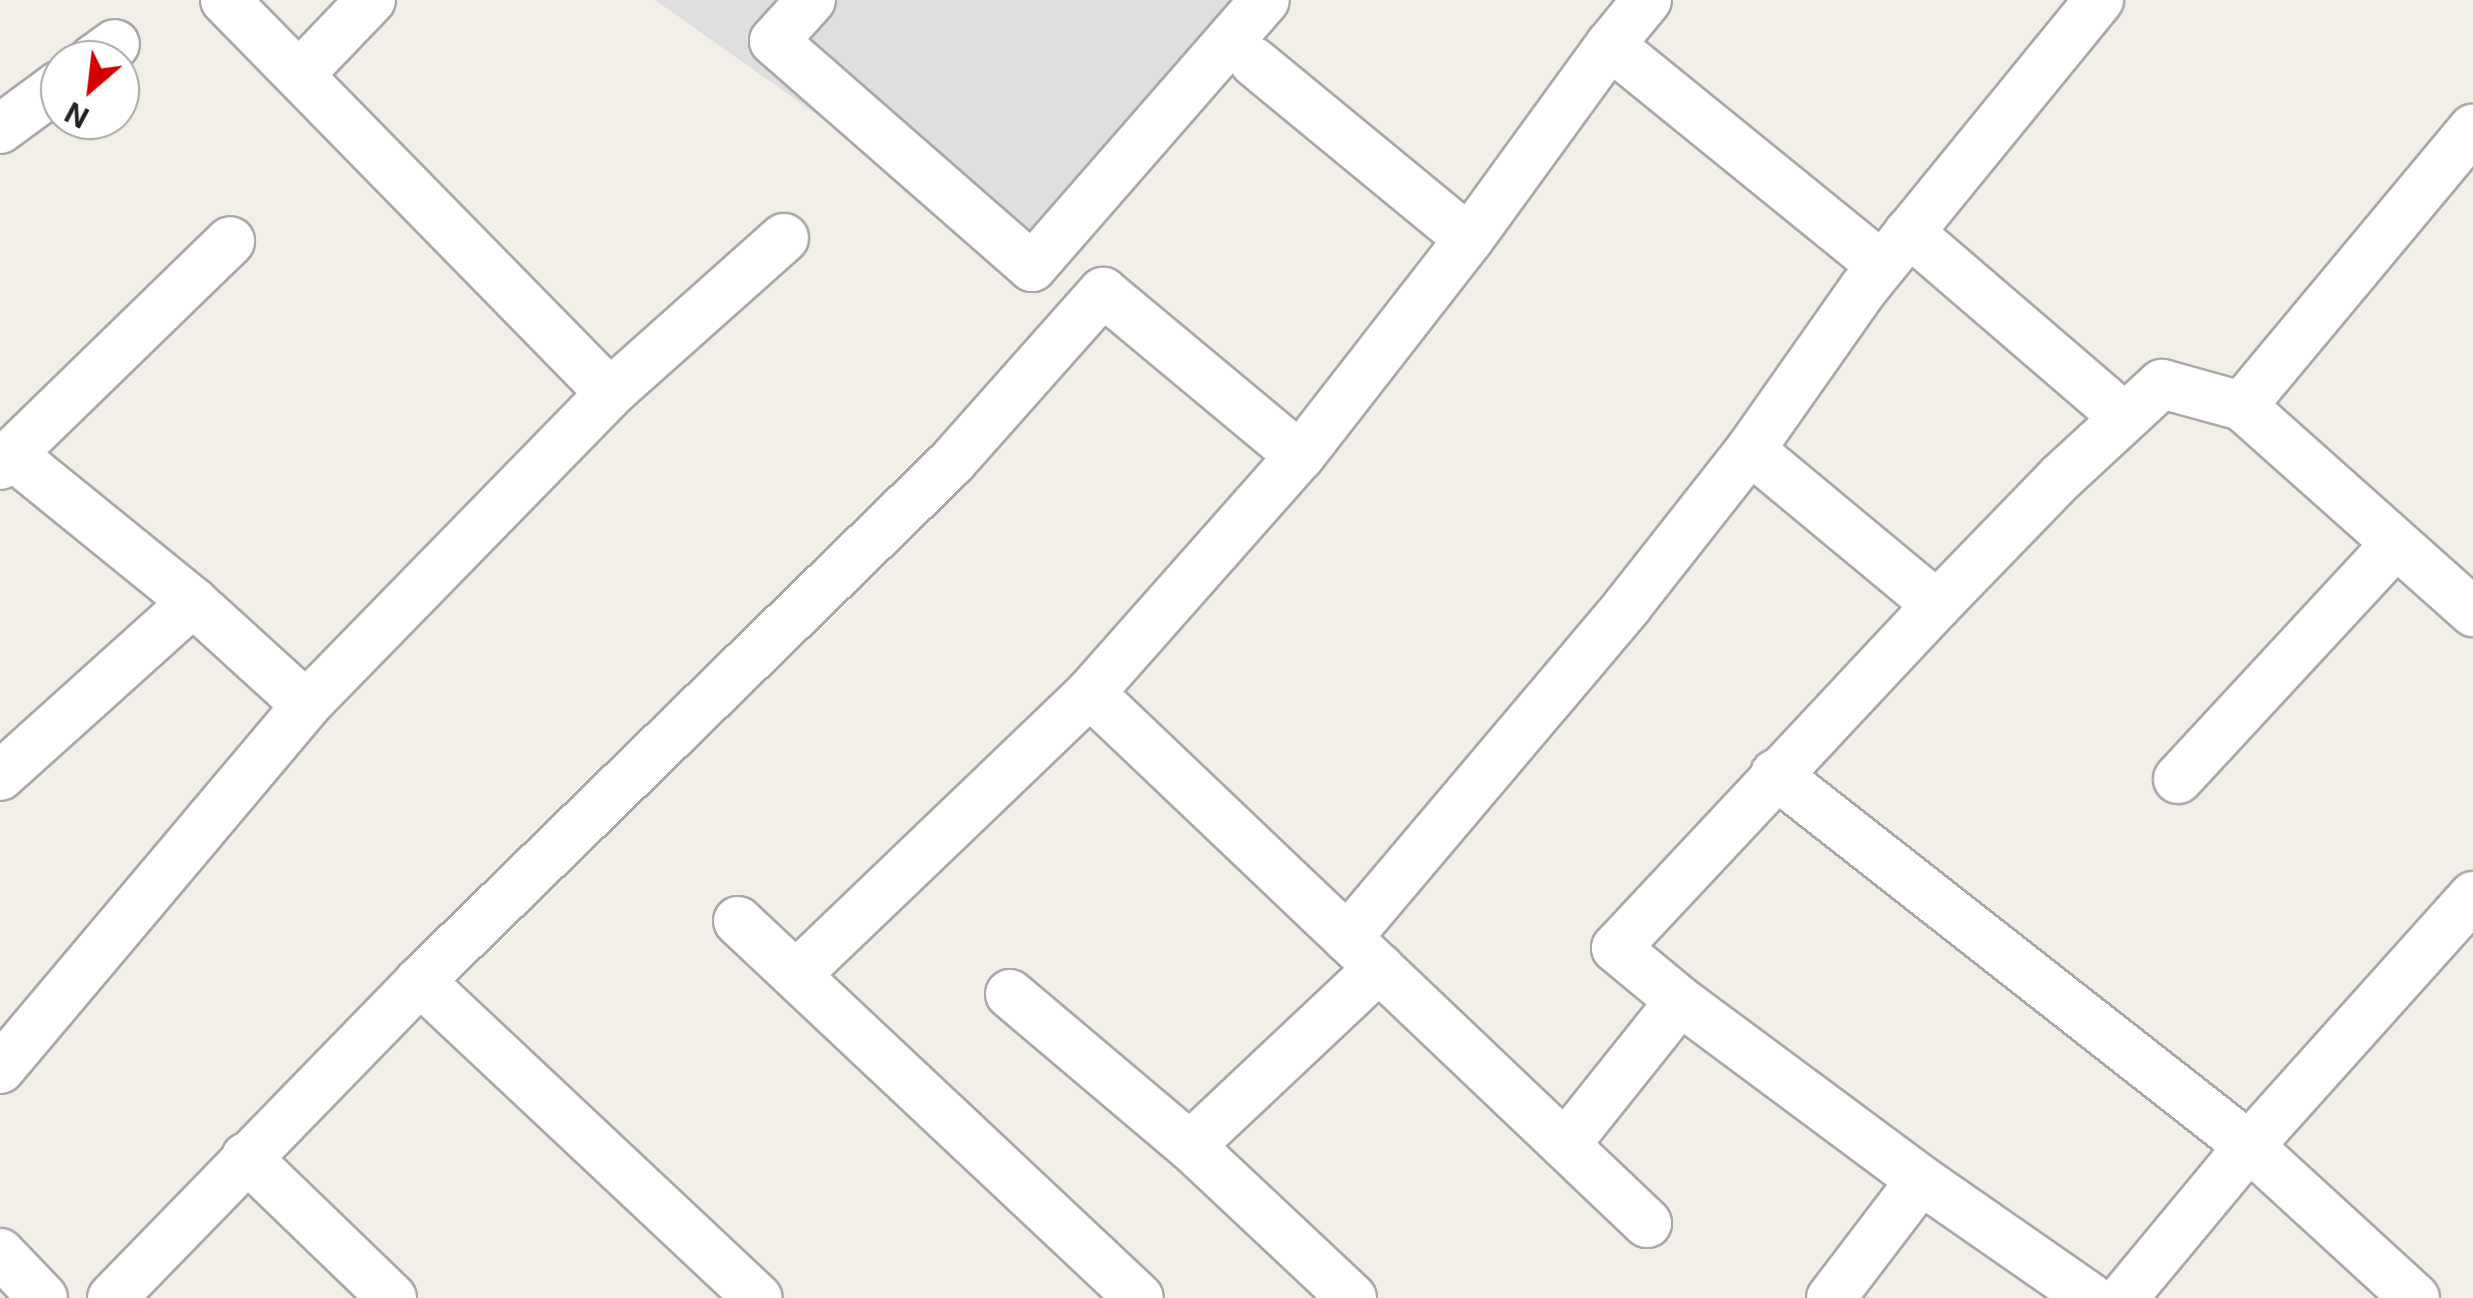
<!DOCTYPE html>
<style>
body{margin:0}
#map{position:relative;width:2473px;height:1298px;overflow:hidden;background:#f2efe9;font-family:Inter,sans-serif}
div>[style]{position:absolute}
.residential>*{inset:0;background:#e0dfdf}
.roads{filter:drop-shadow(2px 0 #a9a9a9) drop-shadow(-2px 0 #a9a9a9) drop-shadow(0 2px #a9a9a9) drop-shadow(0 -2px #a9a9a9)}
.minor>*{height:48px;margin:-24px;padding:0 24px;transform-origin:24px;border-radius:24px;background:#fff}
span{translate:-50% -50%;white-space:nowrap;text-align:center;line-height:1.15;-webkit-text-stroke:9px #fff;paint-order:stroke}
.north{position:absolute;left:40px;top:40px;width:100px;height:100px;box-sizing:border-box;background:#fff;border:2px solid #a7a7a7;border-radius:50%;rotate:208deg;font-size:28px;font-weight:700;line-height:40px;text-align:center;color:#222}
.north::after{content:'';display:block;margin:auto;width:35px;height:45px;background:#d40000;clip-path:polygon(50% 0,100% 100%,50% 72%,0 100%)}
</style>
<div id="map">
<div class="residential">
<i style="clip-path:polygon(655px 0,1265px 0,1032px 267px)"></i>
</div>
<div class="roads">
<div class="minor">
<i style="left:225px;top:0;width:550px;rotate:45.59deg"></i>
<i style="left:811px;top:0;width:55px;rotate:132.1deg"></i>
<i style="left:774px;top:41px;width:343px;rotate:41.2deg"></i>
<i style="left:1032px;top:267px;width:354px;rotate:-48.9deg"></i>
<i style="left:1647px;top:0;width:58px;rotate:129.4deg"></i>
<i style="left:1610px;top:45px;width:350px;rotate:39.1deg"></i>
<i style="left:93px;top:60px;width:27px;rotate:-36deg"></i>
<i style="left:1254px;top:62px;width:278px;rotate:39.5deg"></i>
<i style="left:299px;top:75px;width:104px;rotate:-46.2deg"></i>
<i style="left:0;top:129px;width:74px;rotate:-36.3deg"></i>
<i style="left:1909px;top:232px;width:282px;rotate:40.7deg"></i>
<i style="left:2242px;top:406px;width:361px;rotate:-50.2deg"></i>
<i style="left:11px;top:454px;width:235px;rotate:39.1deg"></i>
<i style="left:0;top:465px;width:321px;rotate:-44.2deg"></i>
<i style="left:1937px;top:605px;width:177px;rotate:-45.9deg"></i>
<i style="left:2060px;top:478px;width:139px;rotate:-42.7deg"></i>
<i style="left:2162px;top:384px;width:83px;rotate:15.4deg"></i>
<i style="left:2242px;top:406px;width:310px;rotate:41.7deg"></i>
<i style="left:1090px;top:693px;width:769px;rotate:43.58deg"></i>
<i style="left:1775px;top:774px;width:603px;rotate:38.13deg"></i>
<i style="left:2249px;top:1146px;width:225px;rotate:42.5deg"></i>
<i style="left:0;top:776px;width:260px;rotate:-42deg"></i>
<i style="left:193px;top:602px;width:153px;rotate:42.3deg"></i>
<i style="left:2178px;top:779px;width:319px;rotate:-47.2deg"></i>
<i style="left:738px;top:921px;width:550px;rotate:43.23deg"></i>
<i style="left:1347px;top:938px;width:436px;rotate:-49.8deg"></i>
<i style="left:1628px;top:605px;width:197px;rotate:-51.8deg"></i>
<i style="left:1750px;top:450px;width:198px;rotate:-54.9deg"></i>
<i style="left:1864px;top:288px;width:372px;rotate:-50.8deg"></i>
<i style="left:796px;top:975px;width:407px;rotate:-43.8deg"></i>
<i style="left:1090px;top:693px;width:317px;rotate:-48.5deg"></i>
<i style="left:1300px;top:456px;width:275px;rotate:-52.1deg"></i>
<i style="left:1469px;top:239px;width:240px;rotate:-54deg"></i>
<i style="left:420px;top:981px;width:463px;rotate:43.2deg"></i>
<i style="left:1010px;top:994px;width:236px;rotate:40.2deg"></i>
<i style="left:1680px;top:1001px;width:83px;rotate:-140.4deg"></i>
<i style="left:1616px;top:948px;width:470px;rotate:-46.9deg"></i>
<i style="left:1937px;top:605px;width:243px;rotate:-140.3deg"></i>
<i style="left:0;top:1069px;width:476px;rotate:-49.9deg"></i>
<i style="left:306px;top:705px;width:436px;rotate:-45.7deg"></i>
<i style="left:610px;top:393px;width:233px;rotate:-41.7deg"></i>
<i style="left:1565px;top:1145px;width:184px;rotate:-51.4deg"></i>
<i style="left:1680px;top:1001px;width:300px;rotate:36.6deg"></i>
<i style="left:246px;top:1157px;width:203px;rotate:44deg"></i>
<i style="left:0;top:1253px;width:62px;rotate:46.3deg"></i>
<i style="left:112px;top:1298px;width:442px;rotate:-45.8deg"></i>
<i style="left:420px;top:981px;width:742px;rotate:-44.29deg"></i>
<i style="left:951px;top:463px;width:229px;rotate:-48.4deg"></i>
<i style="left:1103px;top:292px;width:256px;rotate:39.8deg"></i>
<i style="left:1352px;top:1298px;width:222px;rotate:-136.8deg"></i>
<i style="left:1190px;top:1146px;width:260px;rotate:-43.3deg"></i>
<i style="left:1831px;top:1298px;width:148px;rotate:-52.7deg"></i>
<i style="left:1921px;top:1180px;width:207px;rotate:34.8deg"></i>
<i style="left:2123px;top:1298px;width:197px;rotate:-50.3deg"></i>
<i style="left:2249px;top:1146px;width:336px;rotate:-48.1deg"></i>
</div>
</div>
<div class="north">N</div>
</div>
